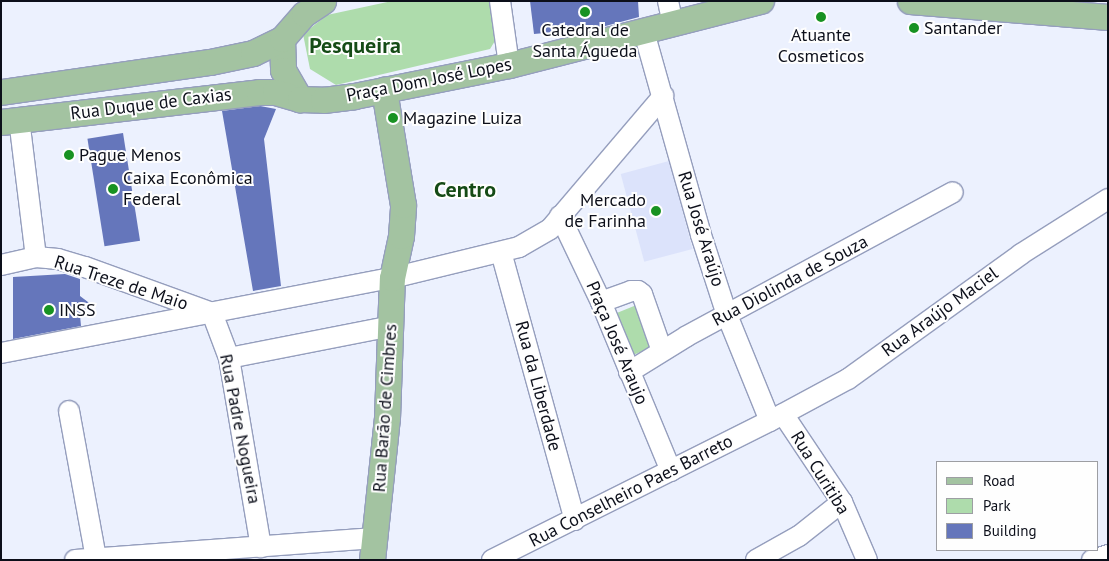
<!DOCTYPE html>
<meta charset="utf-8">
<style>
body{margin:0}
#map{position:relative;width:1109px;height:561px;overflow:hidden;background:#ecf1fe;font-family:"PT Sans",sans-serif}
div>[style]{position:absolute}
.built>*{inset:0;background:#dce3fb;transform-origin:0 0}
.green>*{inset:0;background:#aedcac;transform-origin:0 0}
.building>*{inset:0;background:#6576bb;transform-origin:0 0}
.roads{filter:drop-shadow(1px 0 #959ebd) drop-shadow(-1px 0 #959ebd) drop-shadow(0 1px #959ebd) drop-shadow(0 -1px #959ebd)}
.minor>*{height:20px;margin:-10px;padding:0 10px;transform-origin:10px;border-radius:10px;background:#fff}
.major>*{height:25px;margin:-12.5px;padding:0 12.5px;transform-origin:12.5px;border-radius:12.5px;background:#a3c3a1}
.dots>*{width:14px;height:14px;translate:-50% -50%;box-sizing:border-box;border:2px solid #fefefe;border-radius:50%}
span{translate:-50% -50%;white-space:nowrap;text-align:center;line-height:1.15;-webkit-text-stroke:4px #fefefe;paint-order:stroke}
.poi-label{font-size:18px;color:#0c0f1a}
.left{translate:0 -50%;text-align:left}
.right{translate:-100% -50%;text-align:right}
.street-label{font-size:18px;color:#0c0f1a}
.district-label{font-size:22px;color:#154b16;font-weight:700}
.frame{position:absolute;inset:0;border:2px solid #0c0f1a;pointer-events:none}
.legend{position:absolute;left:936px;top:461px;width:162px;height:90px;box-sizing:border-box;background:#fefefe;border:1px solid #9d9ea3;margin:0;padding:6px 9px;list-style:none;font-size:15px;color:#0c0f1a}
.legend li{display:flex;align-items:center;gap:10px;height:25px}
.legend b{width:25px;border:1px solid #9d9ea3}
</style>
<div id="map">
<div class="built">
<i style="left:669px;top:161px;width:91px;height:50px;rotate:75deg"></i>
</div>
<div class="green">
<i style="clip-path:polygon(392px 1px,491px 1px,498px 36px,490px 49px,336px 85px,310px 69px,303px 34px,327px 15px)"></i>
<i style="left:639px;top:304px;width:45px;height:26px;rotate:68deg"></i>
</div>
<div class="building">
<i style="clip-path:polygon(530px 1px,638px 1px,639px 17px,598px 28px,534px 34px)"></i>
<i style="clip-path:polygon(260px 106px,276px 109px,264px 139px,281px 286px,253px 291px,222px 111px)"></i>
<i style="left:123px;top:133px;width:109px;height:36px;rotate:81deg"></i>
<i style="clip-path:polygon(65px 274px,80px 279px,80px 296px,92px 305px,80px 315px,81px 326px,13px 339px,13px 277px)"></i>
</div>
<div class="roads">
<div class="minor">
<i style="left:500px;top:1px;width:65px;rotate:82deg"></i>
<i style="left:668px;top:1px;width:25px;rotate:78deg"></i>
<i style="left:644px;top:32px;width:211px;rotate:74.3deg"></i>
<i style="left:701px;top:235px;width:84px;rotate:72deg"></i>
<i style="left:727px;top:315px;width:114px;rotate:67.9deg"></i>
<i style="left:19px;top:119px;width:139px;rotate:83deg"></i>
<i style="left:560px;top:216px;width:95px;rotate:64.5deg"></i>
<i style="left:601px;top:302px;width:183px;rotate:67.5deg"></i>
<i style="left:501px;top:252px;width:278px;rotate:74.6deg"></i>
<i style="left:1px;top:265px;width:36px;rotate:-13deg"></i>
<i style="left:36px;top:257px;width:22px;rotate:5deg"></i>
<i style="left:58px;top:259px;width:28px;rotate:17deg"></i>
<i style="left:85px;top:267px;width:135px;rotate:19.9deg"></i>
<i style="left:601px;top:302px;width:32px;rotate:-20deg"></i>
<i style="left:631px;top:291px;width:7px"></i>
<i style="left:638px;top:291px;width:5px;rotate:37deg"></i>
<i style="left:642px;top:294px;width:60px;rotate:70.7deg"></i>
<i style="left:212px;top:313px;width:48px;rotate:69.3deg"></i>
<i style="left:229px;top:358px;width:192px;rotate:80.4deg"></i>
<i style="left:1px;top:353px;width:398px;rotate:-10.9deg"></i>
<i style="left:392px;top:278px;width:131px;rotate:-13.7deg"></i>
<i style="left:519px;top:247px;width:36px;rotate:-30deg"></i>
<i style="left:550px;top:229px;width:175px;rotate:-49.6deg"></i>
<i style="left:229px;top:358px;width:166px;rotate:-11.1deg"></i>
<i style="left:629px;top:372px;width:68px;rotate:-31.8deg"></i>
<i style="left:687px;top:336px;width:302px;rotate:-28.4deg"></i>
<i style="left:69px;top:411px;width:149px;rotate:79.6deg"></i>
<i style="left:783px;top:414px;width:106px;rotate:56.2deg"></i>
<i style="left:842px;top:502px;width:63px;rotate:66.7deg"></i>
<i style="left:75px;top:560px;width:301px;rotate:-4.2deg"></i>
<i style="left:492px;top:560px;width:311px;rotate:-26.6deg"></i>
<i style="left:770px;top:421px;width:89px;rotate:-28.3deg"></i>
<i style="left:848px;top:379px;width:213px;rotate:-35.8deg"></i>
<i style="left:1021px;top:254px;width:103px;rotate:-32.3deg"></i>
<i style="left:756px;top:560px;width:49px;rotate:-29.2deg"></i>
<i style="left:799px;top:536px;width:55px;rotate:-38.3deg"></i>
<i style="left:1092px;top:560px;width:17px;rotate:-17deg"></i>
</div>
<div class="major">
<i style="left:910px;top:1px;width:199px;rotate:4.6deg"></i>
<i style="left:282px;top:39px;width:31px;rotate:88deg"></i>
<i style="left:283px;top:70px;width:34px;rotate:60deg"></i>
<i style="left:1px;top:92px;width:211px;rotate:-8.2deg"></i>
<i style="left:210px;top:62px;width:44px;rotate:-11.8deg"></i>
<i style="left:253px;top:53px;width:32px;rotate:-26deg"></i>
<i style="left:282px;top:39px;width:33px;rotate:-49deg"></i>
<i style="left:304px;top:14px;width:23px;rotate:-34deg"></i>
<i style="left:1px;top:122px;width:260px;rotate:-6.6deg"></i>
<i style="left:259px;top:92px;width:16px"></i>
<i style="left:275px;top:92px;width:26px;rotate:16deg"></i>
<i style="left:300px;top:99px;width:23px;rotate:2deg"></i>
<i style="left:323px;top:100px;width:31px;rotate:-7deg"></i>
<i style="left:354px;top:96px;width:158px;rotate:-11.3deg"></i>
<i style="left:509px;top:65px;width:260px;rotate:-14.3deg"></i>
<i style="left:372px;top:560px;width:143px;rotate:-84deg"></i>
<i style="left:387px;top:418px;width:140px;rotate:-88deg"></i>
<i style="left:392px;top:278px;width:43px;rotate:-77.9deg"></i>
<i style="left:401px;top:236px;width:31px;rotate:-86deg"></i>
<i style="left:403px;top:205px;width:117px;rotate:-99.4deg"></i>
</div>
</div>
<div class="dots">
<i style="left:585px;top:12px;background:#189222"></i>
<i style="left:821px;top:17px;background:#189222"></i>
<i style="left:914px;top:28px;background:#189222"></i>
<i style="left:393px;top:118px;background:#189222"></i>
<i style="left:69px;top:155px;background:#189222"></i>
<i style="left:113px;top:189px;background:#189222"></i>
<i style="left:656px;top:211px;background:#189222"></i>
<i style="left:49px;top:310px;background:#189222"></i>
</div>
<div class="poi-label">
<span class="left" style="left:924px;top:28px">Santander</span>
<span style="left:585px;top:41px">Catedral de<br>Santa Águeda</span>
<span style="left:821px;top:46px">Atuante<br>Cosmeticos</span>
<span class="left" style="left:403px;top:118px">Magazine Luiza</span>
<span class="left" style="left:79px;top:155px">Pague Menos</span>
<span class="left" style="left:123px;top:189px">Caixa Econômica<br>Federal</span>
<span class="right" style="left:646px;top:211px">Mercado<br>de Farinha</span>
<span class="left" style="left:59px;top:310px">INSS</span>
</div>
<div class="street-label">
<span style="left:429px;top:80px;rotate:-11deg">Praça Dom José Lopes</span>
<span style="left:151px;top:104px;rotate:-7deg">Rua Duque de Caxias</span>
<span style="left:701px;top:229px;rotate:73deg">Rua José Araújo</span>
<span style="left:790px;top:281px;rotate:-28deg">Rua Diolinda de Souza</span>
<span style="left:121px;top:283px;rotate:18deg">Rua Treze de Maio</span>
<span style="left:940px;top:312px;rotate:-36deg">Rua Araújo Maciel</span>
<span style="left:617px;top:343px;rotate:67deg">Praça José Araujo</span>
<span style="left:538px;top:386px;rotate:75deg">Rua da Liberdade</span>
<span style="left:385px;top:408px;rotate:-86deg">Rua Barão de Cimbres</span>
<span style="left:240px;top:429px;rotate:79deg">Rua Padre Nogueira</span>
<span style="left:820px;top:473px;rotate:58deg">Rua Curitiba</span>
<span style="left:631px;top:491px;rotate:-27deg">Rua Conselheiro Paes Barreto</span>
</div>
<div class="district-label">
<span style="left:355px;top:46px">Pesqueira</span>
<span style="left:465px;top:190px">Centro</span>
</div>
<div class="frame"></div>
<ul class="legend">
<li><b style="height:6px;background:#a3c3a1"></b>Road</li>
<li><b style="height:14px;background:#aedcac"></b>Park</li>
<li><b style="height:14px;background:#6576bb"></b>Building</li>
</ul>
</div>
